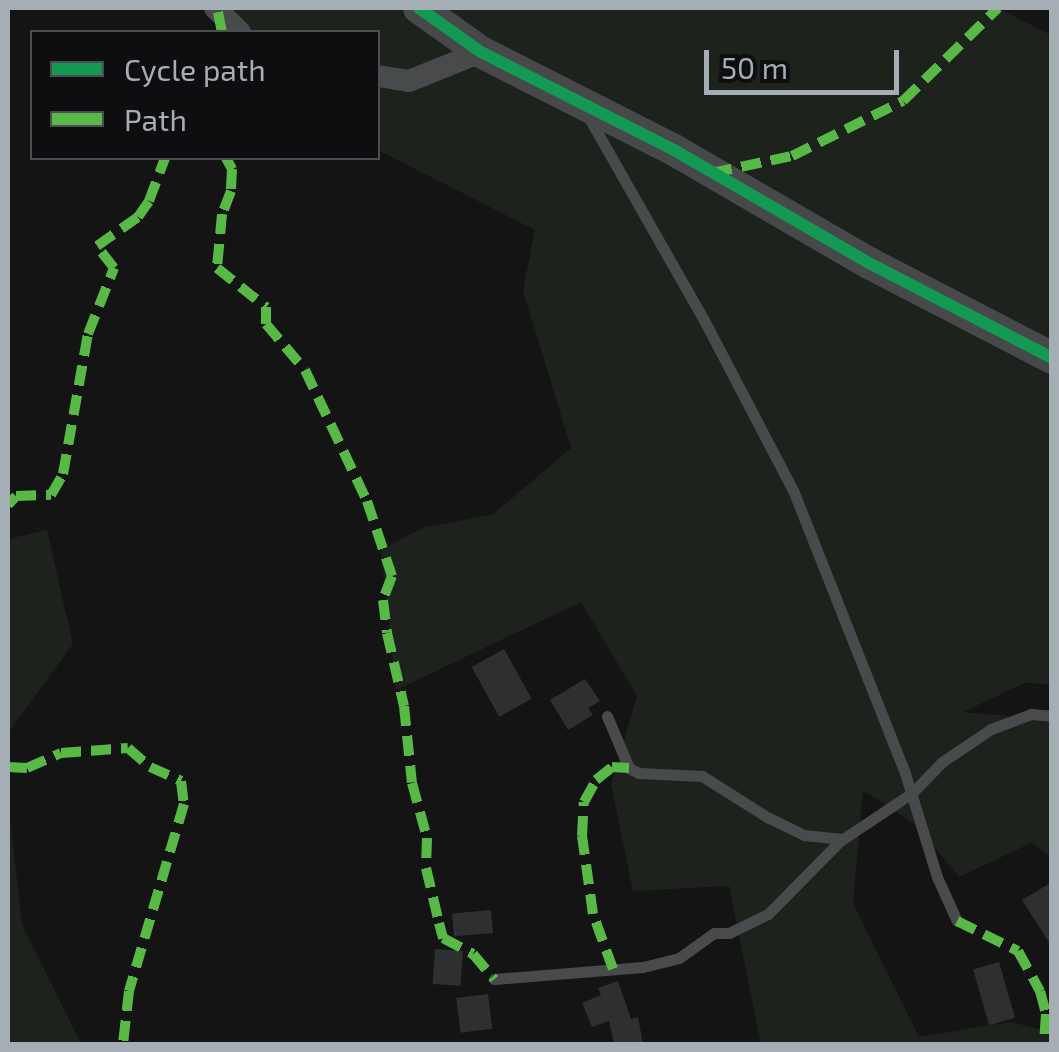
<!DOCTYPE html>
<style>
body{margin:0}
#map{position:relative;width:1059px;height:1052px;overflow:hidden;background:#141414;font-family:"Exo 2",sans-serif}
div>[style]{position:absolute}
.green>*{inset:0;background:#1d221c}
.building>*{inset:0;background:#2e2f30;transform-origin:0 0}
.lane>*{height:11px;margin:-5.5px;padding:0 5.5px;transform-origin:5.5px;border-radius:5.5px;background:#484a4c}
.street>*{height:22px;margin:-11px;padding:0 11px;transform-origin:11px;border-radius:11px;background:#484a4c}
.secondary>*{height:32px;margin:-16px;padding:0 16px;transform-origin:16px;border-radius:16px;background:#47484a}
.quiet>*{height:10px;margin-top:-5px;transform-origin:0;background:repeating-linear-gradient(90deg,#58b947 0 20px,transparent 0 30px)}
.cycleway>*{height:12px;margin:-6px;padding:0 6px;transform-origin:6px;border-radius:6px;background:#139951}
span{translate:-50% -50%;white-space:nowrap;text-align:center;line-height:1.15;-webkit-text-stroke:8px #0e0e10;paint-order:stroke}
.frame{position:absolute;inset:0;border:10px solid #a5adb5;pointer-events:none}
.legend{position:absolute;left:30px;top:30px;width:350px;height:130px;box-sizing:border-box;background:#0e0e10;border:2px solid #4a4e52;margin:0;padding:12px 18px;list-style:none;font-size:30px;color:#a5adb5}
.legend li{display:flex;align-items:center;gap:20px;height:50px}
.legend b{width:50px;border:2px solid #4a4e52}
.scale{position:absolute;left:704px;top:50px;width:195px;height:45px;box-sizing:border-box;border:5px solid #a5adb5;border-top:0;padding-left:12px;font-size:30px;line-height:35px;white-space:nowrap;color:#a5adb5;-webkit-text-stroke:8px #0e0e10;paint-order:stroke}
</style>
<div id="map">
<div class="green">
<i style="clip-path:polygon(222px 8px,998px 8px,1051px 35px,1051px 684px,1025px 683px,963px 712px,1051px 720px,1051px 856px,1031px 843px,959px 877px,916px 825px,863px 790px,853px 903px,919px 1037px,1011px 1022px,1051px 1032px,1051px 1044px,761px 1044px,729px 886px,633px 891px,611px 784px,637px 696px,581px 602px,396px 690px,381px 550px,424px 527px,492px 515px,571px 448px,523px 291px,535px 230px,378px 150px,378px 32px,231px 32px)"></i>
<i style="clip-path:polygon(47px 530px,73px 644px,8px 733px,8px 539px)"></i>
<i style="clip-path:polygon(8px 802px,22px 924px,81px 1044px,8px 1044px)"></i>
</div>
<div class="building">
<i style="left:504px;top:649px;width:57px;height:37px;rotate:61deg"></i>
<i style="clip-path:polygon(585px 679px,600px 701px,588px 708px,593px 715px,568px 730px,550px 700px)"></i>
<i style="clip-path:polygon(1052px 882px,1052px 947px,1022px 900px)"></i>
<i style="left:491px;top:910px;width:23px;height:39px;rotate:85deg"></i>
<i style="left:435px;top:949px;width:28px;height:35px;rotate:4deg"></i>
<i style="left:999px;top:962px;width:58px;height:27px;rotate:74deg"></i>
<i style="clip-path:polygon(618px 981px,631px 1019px,638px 1017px,643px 1044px,614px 1044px,609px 1021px,592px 1027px,582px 1003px,601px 995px,598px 988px)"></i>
<i style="left:488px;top:994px;width:35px;height:32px;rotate:83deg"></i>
</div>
<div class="lane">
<i style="left:588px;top:116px;width:237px;rotate:60.4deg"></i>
<i style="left:705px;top:322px;width:190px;rotate:62.4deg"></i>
<i style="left:793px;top:490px;width:304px;rotate:68.4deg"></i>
<i style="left:905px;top:773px;width:109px;rotate:72.9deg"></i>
<i style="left:937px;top:877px;width:48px;rotate:65.6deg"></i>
<i style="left:607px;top:716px;width:56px;rotate:67.1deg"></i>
<i style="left:629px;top:768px;width:11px;rotate:27deg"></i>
<i style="left:639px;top:773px;width:63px;rotate:2.7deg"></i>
<i style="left:702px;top:776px;width:77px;rotate:32.2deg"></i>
<i style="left:767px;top:817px;width:41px;rotate:25.9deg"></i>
<i style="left:804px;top:835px;width:38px;rotate:6deg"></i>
<i style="left:494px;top:979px;width:149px;rotate:-4.6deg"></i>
<i style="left:643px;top:967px;width:37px;rotate:-14deg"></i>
<i style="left:679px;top:958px;width:43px;rotate:-35.5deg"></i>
<i style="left:714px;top:933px;width:15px"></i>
<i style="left:729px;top:933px;width:43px;rotate:-26deg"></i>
<i style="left:768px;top:914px;width:103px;rotate:-45.4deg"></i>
<i style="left:840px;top:841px;width:87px;rotate:-33.7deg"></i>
<i style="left:912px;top:793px;width:43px;rotate:-45.9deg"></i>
<i style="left:942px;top:762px;width:59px;rotate:-34deg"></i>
<i style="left:991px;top:729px;width:43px;rotate:-20.6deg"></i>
<i style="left:1031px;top:714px;width:21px;rotate:5deg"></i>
</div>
<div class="street">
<i style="left:215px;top:8px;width:35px;rotate:44deg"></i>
<i style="left:378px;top:76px;width:31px;rotate:9deg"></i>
<i style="left:409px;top:81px;width:78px;rotate:-21.9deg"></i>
</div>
<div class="secondary">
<i style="left:419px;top:8px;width:76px;rotate:35.4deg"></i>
<i style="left:481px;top:52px;width:216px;rotate:26.9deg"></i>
<i style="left:674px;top:150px;width:225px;rotate:30.1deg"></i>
<i style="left:869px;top:263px;width:206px;rotate:27.4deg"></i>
</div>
<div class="quiet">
<i style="left:218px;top:12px;width:20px;rotate:79deg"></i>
<i style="left:226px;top:158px;width:13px;rotate:61deg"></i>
<i style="left:232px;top:169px;width:22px;rotate:93deg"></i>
<i style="left:231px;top:191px;width:25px;rotate:111deg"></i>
<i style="left:222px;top:214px;width:54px;rotate:95.3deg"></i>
<i style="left:217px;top:268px;width:63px;rotate:38.5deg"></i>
<i style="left:266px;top:307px;width:17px;rotate:90deg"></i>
<i style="left:266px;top:324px;width:60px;rotate:49.7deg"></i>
<i style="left:305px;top:370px;width:145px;rotate:64.7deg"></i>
<i style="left:367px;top:501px;width:79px;rotate:71.6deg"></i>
<i style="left:392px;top:576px;width:26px;rotate:111deg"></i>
<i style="left:383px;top:600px;width:33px;rotate:83deg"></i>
<i style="left:387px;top:633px;width:75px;rotate:76.9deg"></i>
<i style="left:404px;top:706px;width:77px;rotate:84.1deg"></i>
<i style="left:412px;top:783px;width:57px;rotate:74.7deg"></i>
<i style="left:427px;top:838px;width:30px;rotate:92deg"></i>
<i style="left:426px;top:868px;width:57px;rotate:76.7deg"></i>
<i style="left:439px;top:923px;width:16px;rotate:75deg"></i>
<i style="left:443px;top:938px;width:34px;rotate:28deg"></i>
<i style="left:473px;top:954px;width:33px;rotate:50deg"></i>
<i style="left:712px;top:173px;width:82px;rotate:-12deg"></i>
<i style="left:792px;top:156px;width:124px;rotate:-26.4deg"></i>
<i style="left:903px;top:101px;width:133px;rotate:-44.4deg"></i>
<i style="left:8px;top:505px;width:12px;rotate:-48deg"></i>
<i style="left:16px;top:496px;width:35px;rotate:-2deg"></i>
<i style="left:51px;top:495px;width:24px;rotate:-60deg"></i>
<i style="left:63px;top:474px;width:142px;rotate:-79.9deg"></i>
<i style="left:88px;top:334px;width:71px;rotate:-68.5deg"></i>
<i style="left:114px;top:268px;width:28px;rotate:-128deg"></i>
<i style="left:97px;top:246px;width:50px;rotate:-35.3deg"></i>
<i style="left:138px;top:217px;width:19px;rotate:-55deg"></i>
<i style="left:149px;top:201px;width:46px;rotate:-69.6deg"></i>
<i style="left:8px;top:767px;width:19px;rotate:3deg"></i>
<i style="left:27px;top:768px;width:37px;rotate:-24deg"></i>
<i style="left:61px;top:753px;width:67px;rotate:-4.3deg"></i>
<i style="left:128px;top:748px;width:29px;rotate:41deg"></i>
<i style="left:150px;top:767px;width:34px;rotate:24deg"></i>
<i style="left:181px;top:781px;width:23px;rotate:83deg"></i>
<i style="left:184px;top:804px;width:195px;rotate:106.4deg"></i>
<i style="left:129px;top:991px;width:53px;rotate:96.5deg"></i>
<i style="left:957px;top:921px;width:68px;rotate:26.2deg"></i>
<i style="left:1018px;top:951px;width:46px;rotate:61.2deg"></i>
<i style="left:1040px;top:991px;width:24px;rotate:75deg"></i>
<i style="left:1046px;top:1014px;width:30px;rotate:94deg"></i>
<i style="left:613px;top:969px;width:59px;rotate:-110deg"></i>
<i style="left:593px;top:914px;width:79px;rotate:-98deg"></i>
<i style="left:582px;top:836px;width:34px;rotate:-87deg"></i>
<i style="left:584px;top:802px;width:25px;rotate:-61deg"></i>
<i style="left:596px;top:780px;width:21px;rotate:-39deg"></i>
<i style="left:612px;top:767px;width:17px;rotate:3deg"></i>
</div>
<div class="cycleway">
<i style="left:419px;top:8px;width:76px;rotate:35.4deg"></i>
<i style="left:481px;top:52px;width:216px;rotate:26.9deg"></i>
<i style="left:674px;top:150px;width:225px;rotate:30.1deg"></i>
<i style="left:869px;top:263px;width:206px;rotate:27.4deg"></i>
</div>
<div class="frame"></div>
<ul class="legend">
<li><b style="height:12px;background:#139951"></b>Cycle path</li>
<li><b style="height:12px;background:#58b947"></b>Path</li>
</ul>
<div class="scale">50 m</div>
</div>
